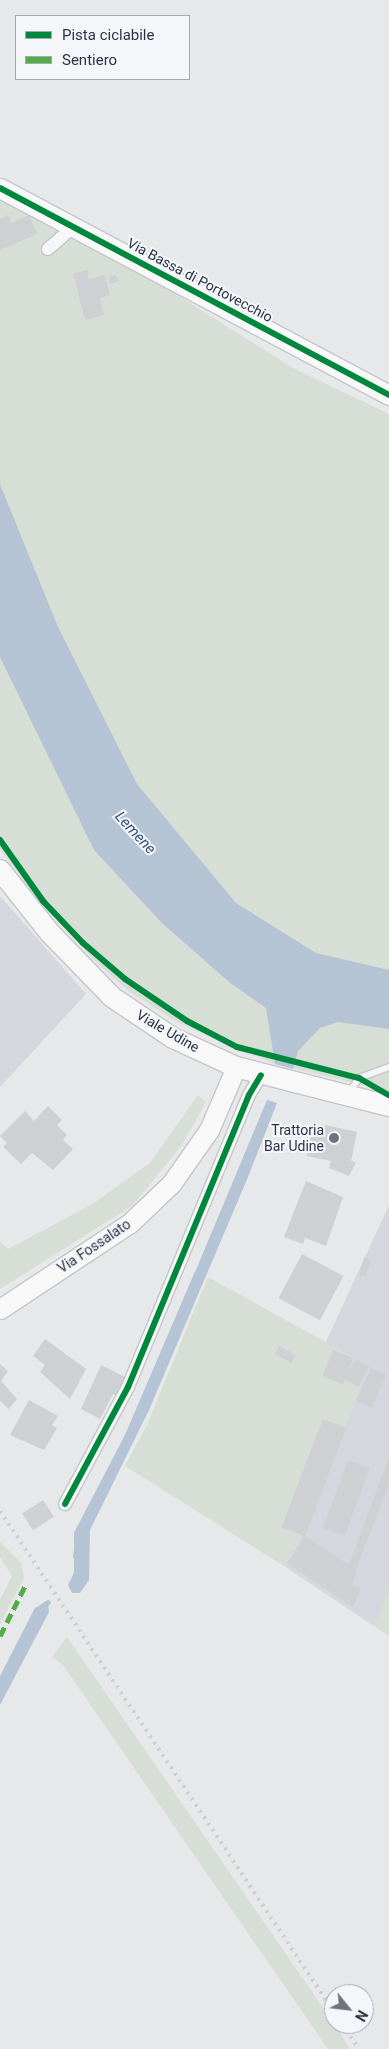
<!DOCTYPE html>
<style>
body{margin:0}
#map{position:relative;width:389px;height:2049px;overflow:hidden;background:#e6e8ea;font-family:Roboto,sans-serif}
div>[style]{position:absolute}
.built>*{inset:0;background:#d4d7dd}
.green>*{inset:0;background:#d6ded6}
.water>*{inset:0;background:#b4c4d5}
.stream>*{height:5px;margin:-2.5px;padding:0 2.5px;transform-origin:2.5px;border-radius:2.5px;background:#b4c4d5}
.building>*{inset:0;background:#ced0d3;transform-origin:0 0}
.roads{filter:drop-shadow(1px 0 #c4c6c8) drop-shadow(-1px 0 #c4c6c8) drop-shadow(0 1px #c4c6c8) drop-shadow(0 -1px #c4c6c8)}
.lane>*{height:6px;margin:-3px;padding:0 3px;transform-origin:3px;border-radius:3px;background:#f5f6f7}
.street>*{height:12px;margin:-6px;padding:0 6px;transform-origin:6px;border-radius:6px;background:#f5f6f7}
.secondary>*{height:19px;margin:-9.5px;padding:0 9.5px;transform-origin:9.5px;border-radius:9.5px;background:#f8f8f8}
.primary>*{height:20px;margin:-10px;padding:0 10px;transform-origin:10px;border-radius:10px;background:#f8f8f8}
.rail>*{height:4px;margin-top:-2px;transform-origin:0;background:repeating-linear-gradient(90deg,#cecfd2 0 2.5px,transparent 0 7.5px)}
.quiet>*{height:5px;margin-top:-2.5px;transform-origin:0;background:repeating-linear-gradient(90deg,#54ac47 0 10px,transparent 0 15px)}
.cycleway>*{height:6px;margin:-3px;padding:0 3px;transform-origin:3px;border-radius:3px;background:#00873e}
.dots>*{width:14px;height:14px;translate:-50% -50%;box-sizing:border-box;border:2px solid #f4f6f9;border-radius:50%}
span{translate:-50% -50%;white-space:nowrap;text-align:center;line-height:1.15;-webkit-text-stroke:4px #f4f6f9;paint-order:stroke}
.street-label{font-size:14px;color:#2b3445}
.poi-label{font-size:14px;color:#2b3445}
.right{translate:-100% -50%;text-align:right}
.water-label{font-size:15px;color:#34527a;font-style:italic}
.legend{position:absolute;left:15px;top:15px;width:175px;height:65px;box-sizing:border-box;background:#f4f6f9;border:1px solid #a4a8b1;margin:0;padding:6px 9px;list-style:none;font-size:15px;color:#2b3445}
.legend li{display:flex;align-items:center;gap:10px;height:25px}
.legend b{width:25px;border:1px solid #a4a8b1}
.north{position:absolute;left:324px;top:1984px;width:50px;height:50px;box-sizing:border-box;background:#f4f6f9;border:1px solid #a4a8b1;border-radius:50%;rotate:119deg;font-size:14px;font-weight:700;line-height:20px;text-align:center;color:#2b3445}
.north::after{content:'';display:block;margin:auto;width:18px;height:22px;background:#6c737f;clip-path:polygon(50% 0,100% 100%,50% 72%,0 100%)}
</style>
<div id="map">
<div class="built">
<i style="clip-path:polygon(0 896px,86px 994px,0 1087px)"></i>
<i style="clip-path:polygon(389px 1205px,389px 1592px,374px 1626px,284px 1566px,301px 1539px,368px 1366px,325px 1344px)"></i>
</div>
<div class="green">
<i style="clip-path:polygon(0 197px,113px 255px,293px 368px,389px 414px,389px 1091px,275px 1064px,175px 1021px,130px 992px,96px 962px,40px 903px,0 849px)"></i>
<i style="clip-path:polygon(198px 1095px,206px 1102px,182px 1145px,132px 1206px,0 1289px,0 1242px,8px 1249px,91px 1205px,150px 1163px)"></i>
<i style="clip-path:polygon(208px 1277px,369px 1366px,301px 1539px,284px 1566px,125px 1466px,147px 1425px)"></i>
<i style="clip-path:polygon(0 1542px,21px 1563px,24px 1578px,0 1624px,0 1600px,12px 1576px,0 1557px)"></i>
<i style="clip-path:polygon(387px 1591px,389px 1592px,389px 1636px,374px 1626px)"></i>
<i style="clip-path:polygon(67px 1637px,337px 2028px,350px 2049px,328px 2049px,63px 1665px,52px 1657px)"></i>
</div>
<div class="water">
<i style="clip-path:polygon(0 484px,58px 627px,137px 784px,236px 903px,316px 953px,389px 970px,389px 1029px,338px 1022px,320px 1028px,298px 1051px,293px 1069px,275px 1064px,266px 1008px,229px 982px,162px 923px,94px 850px,0 657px)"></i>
<i style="clip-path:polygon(267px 1100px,277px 1103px,248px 1177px,149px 1410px,90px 1530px,89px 1580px,80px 1593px,72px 1593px,68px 1585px,77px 1567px,73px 1557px,76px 1533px,127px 1435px)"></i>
<i style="clip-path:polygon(48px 1602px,49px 1612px,0 1705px,0 1680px,36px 1610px)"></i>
</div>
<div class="stream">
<i style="left:76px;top:1572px;width:39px;rotate:-90deg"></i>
<i style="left:76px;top:1533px;width:110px;rotate:-62.5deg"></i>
<i style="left:127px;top:1435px;width:177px;rotate:-66.8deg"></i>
<i style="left:0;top:1680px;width:79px;rotate:-62.8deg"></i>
<i style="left:36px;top:1610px;width:14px;rotate:-34deg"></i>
</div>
<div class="building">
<i style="clip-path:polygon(8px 215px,11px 223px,29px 215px,37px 234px,0 250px,0 219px)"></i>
<i style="clip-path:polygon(87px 270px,89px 279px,105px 275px,110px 295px,100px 298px,104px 315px,85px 320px,73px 274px)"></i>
<i style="clip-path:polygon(116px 275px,119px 281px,110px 284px,108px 277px)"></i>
<i style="clip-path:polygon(48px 1106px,62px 1120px,57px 1125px,67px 1135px,63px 1140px,73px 1149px,53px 1170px,32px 1153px,21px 1164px,3px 1147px,7px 1143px,0 1136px,25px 1111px,34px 1121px)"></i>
<i style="clip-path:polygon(325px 1125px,357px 1132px,351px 1161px,356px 1162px,349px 1176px,329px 1168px,331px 1161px,307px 1156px,312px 1131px,323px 1134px)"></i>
<i style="clip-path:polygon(306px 1181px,343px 1197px,326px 1246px,305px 1238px,303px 1244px,284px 1237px)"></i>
<i style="left:302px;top:1254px;width:47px;height:50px;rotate:28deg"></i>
<i style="left:364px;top:1258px;width:7px;height:17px;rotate:16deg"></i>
<i style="clip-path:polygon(45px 1339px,86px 1369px,70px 1399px,40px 1372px,45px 1365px,33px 1356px)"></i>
<i style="left:279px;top:1346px;width:19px;height:9px;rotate:28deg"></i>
<i style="left:333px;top:1350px;width:22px;height:28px;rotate:22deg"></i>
<i style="left:355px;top:1359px;width:16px;height:23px;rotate:27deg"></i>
<i style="clip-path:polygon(0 1364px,8px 1371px,1px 1381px,17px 1399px,9px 1409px,0 1401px)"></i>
<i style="clip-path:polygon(101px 1365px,129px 1379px,119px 1397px,113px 1394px,100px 1419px,81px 1409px)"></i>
<i style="left:371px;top:1368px;width:17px;height:36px;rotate:24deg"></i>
<i style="clip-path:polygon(29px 1400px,58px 1416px,52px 1425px,57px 1428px,44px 1450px,10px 1435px)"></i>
<i style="left:323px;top:1419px;width:25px;height:116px;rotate:21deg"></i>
<i style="clip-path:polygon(389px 1457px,389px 1484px,356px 1570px,353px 1586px,361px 1588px,353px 1607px,287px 1563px,305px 1536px,349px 1565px)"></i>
<i style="left:348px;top:1460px;width:23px;height:72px;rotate:20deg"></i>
<i style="left:43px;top:1500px;width:20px;height:25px;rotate:57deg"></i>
</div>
<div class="roads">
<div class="lane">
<i style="left:349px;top:1092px;width:17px;rotate:-54deg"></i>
<i style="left:359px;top:1078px;width:32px;rotate:-20deg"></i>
</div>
<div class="street">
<i style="left:48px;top:249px;width:35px;rotate:-41deg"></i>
<i style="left:65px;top:1504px;width:133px;rotate:-61.7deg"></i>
<i style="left:128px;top:1387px;width:316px;rotate:-67.5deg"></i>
<i style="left:249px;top:1095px;width:23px;rotate:-59deg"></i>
</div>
<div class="secondary">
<i style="left:0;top:188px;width:441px;rotate:28deg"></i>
<i style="left:0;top:1309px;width:156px;rotate:-33.5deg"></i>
<i style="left:130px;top:1223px;width:57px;rotate:-43.6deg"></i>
<i style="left:171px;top:1184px;width:66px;rotate:-54.9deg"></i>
<i style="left:209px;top:1130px;width:69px;rotate:-66.8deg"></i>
</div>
<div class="primary">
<i style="left:0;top:870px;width:80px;rotate:51.6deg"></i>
<i style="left:50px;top:933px;width:89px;rotate:45.9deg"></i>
<i style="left:112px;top:997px;width:73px;rotate:33.9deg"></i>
<i style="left:173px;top:1038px;width:69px;rotate:24.7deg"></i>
<i style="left:236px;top:1067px;width:158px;rotate:14.3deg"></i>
</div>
</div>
<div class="rail">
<i style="left:0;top:1511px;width:602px;rotate:56.31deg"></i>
<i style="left:342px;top:2024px;width:30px;rotate:56deg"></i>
</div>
<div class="quiet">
<i style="left:0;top:1636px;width:56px;rotate:-63.4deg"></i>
</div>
<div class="cycleway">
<i style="left:0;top:188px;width:441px;rotate:28deg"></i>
<i style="left:0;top:840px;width:75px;rotate:54.8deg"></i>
<i style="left:43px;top:901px;width:58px;rotate:46.4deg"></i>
<i style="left:83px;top:943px;width:55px;rotate:40.6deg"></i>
<i style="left:125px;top:979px;width:75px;rotate:34.1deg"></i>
<i style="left:187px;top:1021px;width:56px;rotate:27.5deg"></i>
<i style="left:237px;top:1047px;width:126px;rotate:14.3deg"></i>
<i style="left:359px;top:1078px;width:34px;rotate:30deg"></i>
<i style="left:65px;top:1504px;width:133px;rotate:-61.7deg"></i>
<i style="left:128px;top:1387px;width:316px;rotate:-67.5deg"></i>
<i style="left:249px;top:1095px;width:23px;rotate:-59deg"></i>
</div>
<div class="dots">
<i style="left:334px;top:1138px;background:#6c737f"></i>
</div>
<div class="street-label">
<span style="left:200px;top:280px;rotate:28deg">Via Bassa di Portovecchio</span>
<span style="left:168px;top:1031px;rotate:30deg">Viale Udine</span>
<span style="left:94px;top:1246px;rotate:-34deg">Via Fossalato</span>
</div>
<div class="poi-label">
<span class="right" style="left:324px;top:1138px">Trattoria<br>Bar Udine</span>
</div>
<div class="water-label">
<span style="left:135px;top:833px;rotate:47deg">Lemene</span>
</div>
<ul class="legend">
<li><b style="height:6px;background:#00873e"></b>Pista ciclabile</li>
<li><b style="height:6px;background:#54ac47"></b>Sentiero</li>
</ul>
<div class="north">N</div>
</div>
